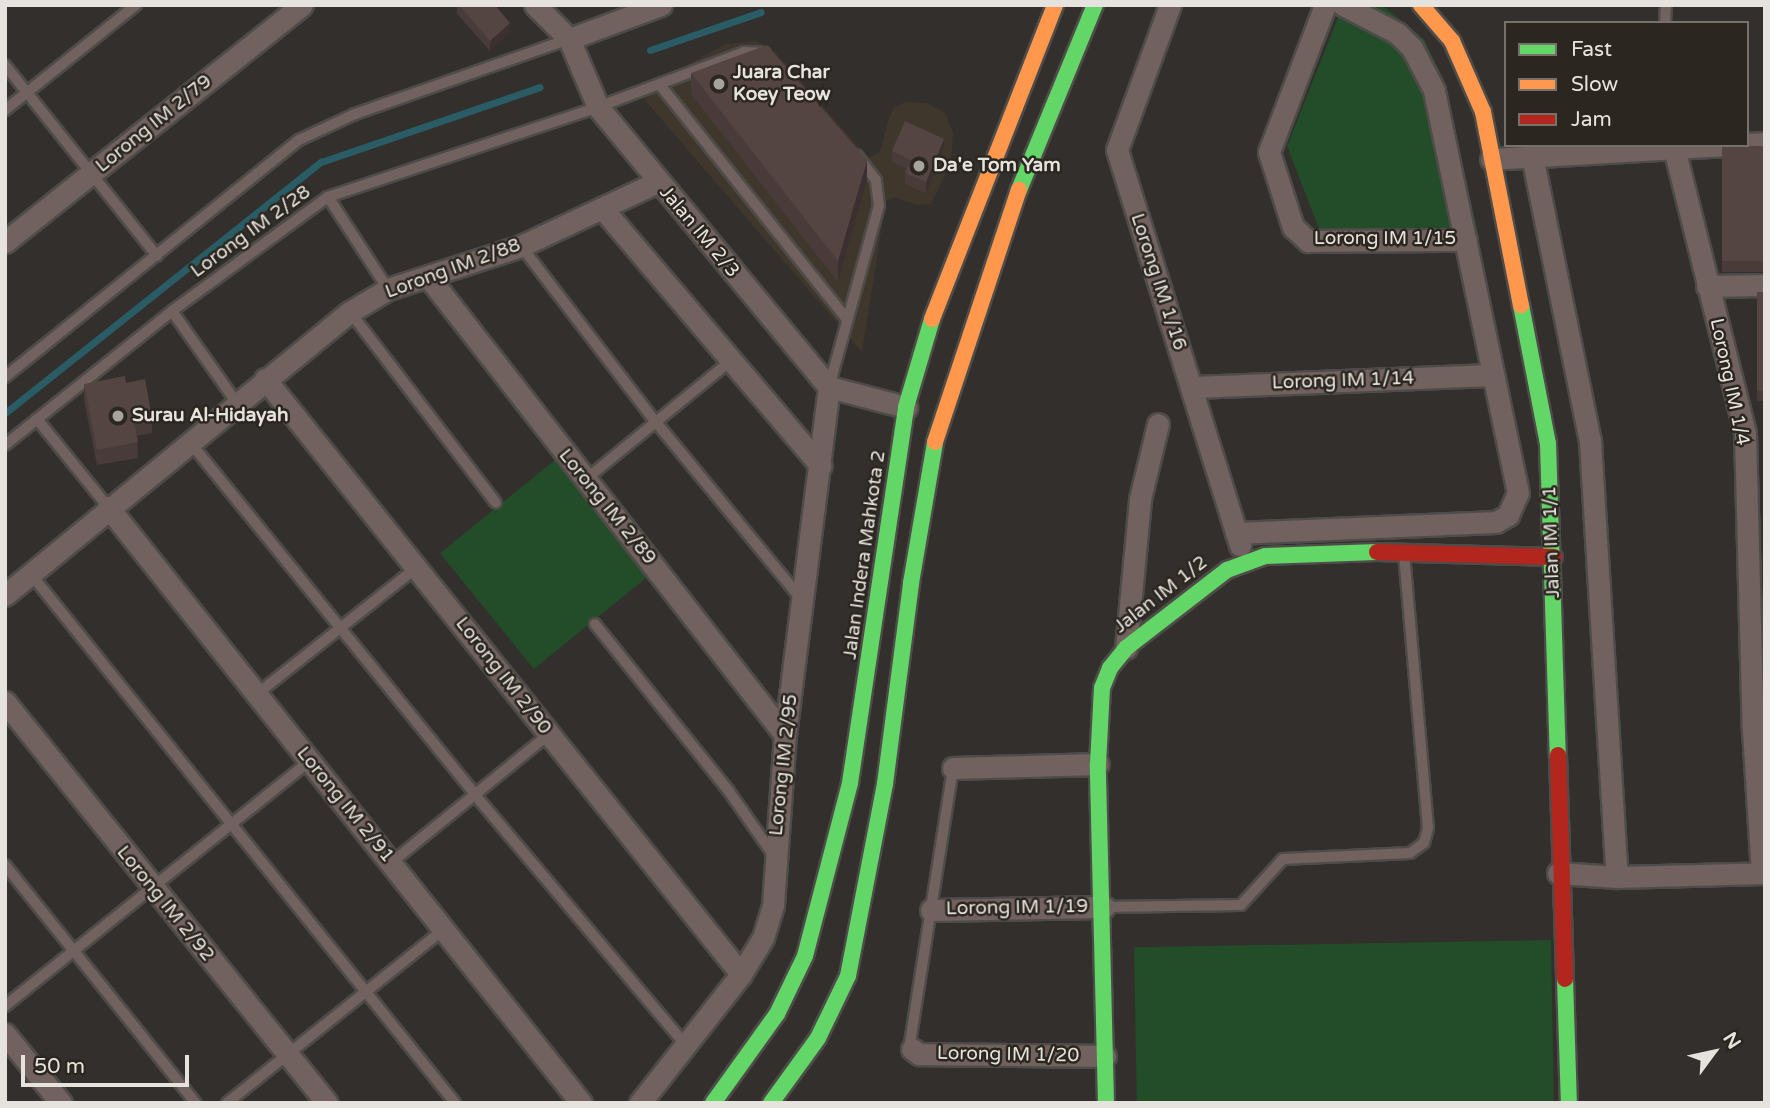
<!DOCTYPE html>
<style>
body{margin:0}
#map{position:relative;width:1770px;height:1108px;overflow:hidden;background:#322f2c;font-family:"Varela Round",sans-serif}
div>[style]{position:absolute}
.built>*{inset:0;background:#40372c}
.green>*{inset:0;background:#224d28;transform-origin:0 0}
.stream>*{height:7px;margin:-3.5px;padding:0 3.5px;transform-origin:3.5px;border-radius:3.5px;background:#295c64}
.roads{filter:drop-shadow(2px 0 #4e4c49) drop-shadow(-2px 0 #4e4c49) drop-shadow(0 2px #4e4c49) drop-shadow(0 -2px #4e4c49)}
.lane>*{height:10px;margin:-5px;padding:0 5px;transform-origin:5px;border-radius:5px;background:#71615f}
.street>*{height:21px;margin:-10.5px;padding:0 10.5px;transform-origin:10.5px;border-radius:10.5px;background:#71615f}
.fast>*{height:16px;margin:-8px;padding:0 8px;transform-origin:8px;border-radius:8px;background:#63d668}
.slow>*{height:16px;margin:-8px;padding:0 8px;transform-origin:8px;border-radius:8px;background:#ff974d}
.jam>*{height:16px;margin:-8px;padding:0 8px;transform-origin:8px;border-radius:8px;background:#b3261e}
.wall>*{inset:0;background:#483b3a;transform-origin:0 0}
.shaded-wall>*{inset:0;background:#3b302f}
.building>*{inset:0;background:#544543;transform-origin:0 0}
.dots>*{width:19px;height:19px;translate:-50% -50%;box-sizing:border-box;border:4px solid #2b261f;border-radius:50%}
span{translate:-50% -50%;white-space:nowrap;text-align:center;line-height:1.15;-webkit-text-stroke:5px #2b261f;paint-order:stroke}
.poi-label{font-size:19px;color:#e6e3de;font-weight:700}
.left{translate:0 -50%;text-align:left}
.street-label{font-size:19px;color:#e6e3de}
.frame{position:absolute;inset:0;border:7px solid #e6e3de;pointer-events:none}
.legend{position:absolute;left:1504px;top:21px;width:245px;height:126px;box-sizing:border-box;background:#2b261f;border:2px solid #76726b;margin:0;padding:9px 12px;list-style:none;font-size:21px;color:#e6e3de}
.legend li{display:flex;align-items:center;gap:14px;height:35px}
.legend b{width:35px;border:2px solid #76726b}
.north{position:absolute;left:1679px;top:1017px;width:70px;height:70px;-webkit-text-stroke:5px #2b261f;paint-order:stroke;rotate:57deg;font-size:19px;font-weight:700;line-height:28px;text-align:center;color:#e6e3de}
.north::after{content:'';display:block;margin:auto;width:24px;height:32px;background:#e6e3de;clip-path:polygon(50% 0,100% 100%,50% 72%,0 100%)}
.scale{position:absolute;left:21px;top:1055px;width:168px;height:32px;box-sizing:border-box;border:4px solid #e6e3de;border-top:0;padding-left:9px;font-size:21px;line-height:24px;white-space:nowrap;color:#e6e3de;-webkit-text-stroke:5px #2b261f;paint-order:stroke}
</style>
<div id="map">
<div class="built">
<i style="clip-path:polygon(756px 41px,774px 51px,868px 158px,880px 152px,889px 118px,894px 108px,905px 102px,927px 103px,945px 113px,953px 133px,951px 162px,931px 204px,917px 205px,894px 197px,886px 201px,862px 352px,645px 100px,680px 69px,726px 44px)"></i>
</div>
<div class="green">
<i style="clip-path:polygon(1343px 5px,1382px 5px,1424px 39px,1438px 69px,1477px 228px,1321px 234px,1287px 146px)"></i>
<i style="left:555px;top:460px;width:149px;height:148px;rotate:51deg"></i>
<i style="left:1551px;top:940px;width:163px;height:417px;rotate:89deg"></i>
</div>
<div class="stream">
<i style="left:650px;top:50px;width:117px;rotate:-18.9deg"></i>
<i style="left:5px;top:413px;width:404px;rotate:-38.5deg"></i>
<i style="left:321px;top:162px;width:231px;rotate:-18.9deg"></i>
</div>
<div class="roads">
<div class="lane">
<i style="left:1665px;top:23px;width:18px;rotate:-87deg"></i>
<i style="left:5px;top:65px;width:244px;rotate:51.5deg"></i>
<i style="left:660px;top:85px;width:298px;rotate:51.4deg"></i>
<i style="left:5px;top:110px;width:168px;rotate:-38.7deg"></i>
<i style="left:328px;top:197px;width:110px;rotate:56.9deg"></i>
<i style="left:521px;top:246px;width:220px;rotate:52.6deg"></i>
<i style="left:655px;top:421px;width:232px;rotate:50.6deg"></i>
<i style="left:172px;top:311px;width:113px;rotate:54.8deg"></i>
<i style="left:350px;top:312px;width:240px;rotate:52.6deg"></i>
<i style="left:5px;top:377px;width:378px;rotate:-38.9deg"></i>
<i style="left:299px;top:140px;width:62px;rotate:-24.9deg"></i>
<i style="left:355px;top:114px;width:227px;rotate:-19.3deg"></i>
<i style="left:829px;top:387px;width:188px;rotate:-74.6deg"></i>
<i style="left:879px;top:206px;width:26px;rotate:-97deg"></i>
<i style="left:876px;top:180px;width:31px;rotate:-128deg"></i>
<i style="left:37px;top:419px;width:113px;rotate:51.1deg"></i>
<i style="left:189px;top:441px;width:457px;rotate:51deg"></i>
<i style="left:476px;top:796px;width:326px;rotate:49.9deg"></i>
<i style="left:5px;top:445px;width:214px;rotate:-38.7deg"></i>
<i style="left:172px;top:311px;width:193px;rotate:-36.2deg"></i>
<i style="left:328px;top:197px;width:285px;rotate:-18.4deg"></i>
<i style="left:598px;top:107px;width:156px;rotate:-20.6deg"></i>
<i style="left:744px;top:52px;width:21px;rotate:3deg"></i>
<i style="left:585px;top:480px;width:186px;rotate:-39.3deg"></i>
<i style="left:30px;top:573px;width:679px;rotate:51.27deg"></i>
<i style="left:595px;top:624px;width:213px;rotate:51.3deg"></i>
<i style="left:728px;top:790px;width:82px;rotate:55deg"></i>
<i style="left:257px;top:694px;width:204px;rotate:-38.4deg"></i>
<i style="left:391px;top:863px;width:204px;rotate:-39.2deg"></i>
<i style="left:5px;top:865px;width:305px;rotate:51.3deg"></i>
<i style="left:1104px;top:907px;width:137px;rotate:-0.8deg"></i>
<i style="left:1241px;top:905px;width:62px;rotate:-47.6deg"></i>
<i style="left:1283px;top:859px;width:127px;rotate:-2.7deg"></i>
<i style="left:1410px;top:853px;width:17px;rotate:-36deg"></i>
<i style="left:1424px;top:843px;width:16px;rotate:-75deg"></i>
<i style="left:1428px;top:828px;width:274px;rotate:-95deg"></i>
<i style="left:5px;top:1006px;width:391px;rotate:-38.8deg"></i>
<i style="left:912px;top:1049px;width:6px;rotate:-108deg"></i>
<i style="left:910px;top:1043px;width:278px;rotate:-81.1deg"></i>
<i style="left:227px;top:1103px;width:278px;rotate:-38.7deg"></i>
</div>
<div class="street">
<i style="left:535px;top:5px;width:48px;rotate:45deg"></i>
<i style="left:569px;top:39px;width:74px;rotate:66.9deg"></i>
<i style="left:598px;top:107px;width:363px;rotate:50.5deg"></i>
<i style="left:829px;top:387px;width:80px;rotate:14.6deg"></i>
<i style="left:1170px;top:5px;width:154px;rotate:110.1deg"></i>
<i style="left:1117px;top:150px;width:414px;rotate:72.7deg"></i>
<i style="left:1325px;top:5px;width:157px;rotate:110.9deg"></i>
<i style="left:1269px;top:152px;width:79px;rotate:72.3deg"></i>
<i style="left:1293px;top:227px;width:21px;rotate:43deg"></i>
<i style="left:1308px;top:241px;width:158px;rotate:-0.4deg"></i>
<i style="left:569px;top:39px;width:98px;rotate:-20.3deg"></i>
<i style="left:1747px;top:144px;width:18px;rotate:-3deg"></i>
<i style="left:1674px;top:148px;width:294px;rotate:76deg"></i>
<i style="left:1745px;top:433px;width:297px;rotate:88.5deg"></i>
<i style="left:1753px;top:730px;width:143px;rotate:86.4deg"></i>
<i style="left:1532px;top:156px;width:291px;rotate:78.5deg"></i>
<i style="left:1590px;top:441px;width:437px;rotate:86.5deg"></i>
<i style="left:1491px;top:159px;width:234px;rotate:-3.4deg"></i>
<i style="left:602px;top:208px;width:338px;rotate:49.7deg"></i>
<i style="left:5px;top:242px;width:380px;rotate:-38.6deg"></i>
<i style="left:430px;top:279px;width:578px;rotate:52.1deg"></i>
<i style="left:1707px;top:286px;width:58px;rotate:-1deg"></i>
<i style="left:265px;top:379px;width:762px;rotate:51.34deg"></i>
<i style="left:1193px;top:387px;width:300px;rotate:-2.3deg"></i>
<i style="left:108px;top:507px;width:761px;rotate:51.56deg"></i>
<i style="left:1236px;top:533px;width:260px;rotate:-2.4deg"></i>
<i style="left:1496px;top:522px;width:14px;rotate:-30deg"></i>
<i style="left:1508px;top:515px;width:24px;rotate:-66deg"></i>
<i style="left:1518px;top:493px;width:412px;rotate:-101.8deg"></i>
<i style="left:1434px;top:90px;width:47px;rotate:-117.6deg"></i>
<i style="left:1412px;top:48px;width:21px;rotate:-135deg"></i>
<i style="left:1397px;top:33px;width:61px;rotate:-152.6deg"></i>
<i style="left:5px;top:595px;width:446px;rotate:-39.4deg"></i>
<i style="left:350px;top:312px;width:44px;rotate:-31.2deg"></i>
<i style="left:388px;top:289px;width:140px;rotate:-17.9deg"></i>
<i style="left:521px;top:246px;width:150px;rotate:-25.2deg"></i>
<i style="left:1126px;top:648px;width:150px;rotate:-84.6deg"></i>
<i style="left:1140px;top:499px;width:77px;rotate:-76.5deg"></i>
<i style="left:5px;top:702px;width:514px;rotate:51.24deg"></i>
<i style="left:953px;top:768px;width:145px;rotate:-1.6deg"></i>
<i style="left:1558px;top:873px;width:59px;rotate:3.9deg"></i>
<i style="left:1617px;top:877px;width:148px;rotate:-1.5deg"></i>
<i style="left:931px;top:910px;width:173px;rotate:-1deg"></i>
<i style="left:5px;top:1034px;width:89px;rotate:50.9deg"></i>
<i style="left:912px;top:1049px;width:9px;rotate:36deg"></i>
<i style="left:919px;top:1054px;width:186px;rotate:0.6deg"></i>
<i style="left:640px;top:1103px;width:164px;rotate:-51.9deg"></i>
<i style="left:741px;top:974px;width:42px;rotate:-58.6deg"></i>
<i style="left:763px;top:938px;width:34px;rotate:-73deg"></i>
<i style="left:773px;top:905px;width:170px;rotate:-86deg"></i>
<i style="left:785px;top:735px;width:351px;rotate:-82.8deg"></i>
</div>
<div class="fast">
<i style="left:1019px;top:190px;width:200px;rotate:-67.7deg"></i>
<i style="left:1521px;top:305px;width:142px;rotate:79deg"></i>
<i style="left:1548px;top:444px;width:311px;rotate:88.2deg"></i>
<i style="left:1565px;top:979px;width:124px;rotate:88.2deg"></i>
<i style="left:713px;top:1103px;width:110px;rotate:-54.3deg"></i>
<i style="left:777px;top:1014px;width:64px;rotate:-64.2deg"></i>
<i style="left:805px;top:956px;width:179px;rotate:-75.4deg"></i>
<i style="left:850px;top:783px;width:380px;rotate:-81.5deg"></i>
<i style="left:906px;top:407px;width:92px;rotate:-73.5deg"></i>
<i style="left:771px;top:1103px;width:80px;rotate:-54.1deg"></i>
<i style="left:818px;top:1038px;width:69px;rotate:-64.2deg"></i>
<i style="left:848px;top:976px;width:196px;rotate:-79.1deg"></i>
<i style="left:885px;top:784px;width:203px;rotate:-82.6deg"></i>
<i style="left:911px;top:583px;width:143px;rotate:-80.3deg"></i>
<i style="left:1106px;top:1103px;width:339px;rotate:-91.4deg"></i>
<i style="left:1098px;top:764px;width:76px;rotate:-87deg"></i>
<i style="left:1102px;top:688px;width:22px;rotate:-68deg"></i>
<i style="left:1110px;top:668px;width:26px;rotate:-51deg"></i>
<i style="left:1126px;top:648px;width:128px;rotate:-37.7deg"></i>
<i style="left:1227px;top:570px;width:40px;rotate:-20.2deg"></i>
<i style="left:1265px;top:556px;width:112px;rotate:-2deg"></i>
</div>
<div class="slow">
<i style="left:1421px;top:5px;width:48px;rotate:49.3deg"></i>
<i style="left:1452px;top:41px;width:77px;rotate:66.4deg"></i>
<i style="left:1483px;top:112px;width:197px;rotate:78.9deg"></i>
<i style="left:932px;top:319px;width:337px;rotate:-68.6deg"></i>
<i style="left:935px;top:442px;width:266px;rotate:-71.6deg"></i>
</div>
<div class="jam">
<i style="left:1377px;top:552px;width:177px;rotate:1.6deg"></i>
<i style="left:1558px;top:755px;width:224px;rotate:88.2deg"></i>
</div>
</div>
<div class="wall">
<i style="clip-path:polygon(457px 5px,495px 5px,510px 33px,490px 51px,457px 14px)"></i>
<i style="clip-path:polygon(691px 73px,867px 180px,838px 282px,691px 94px)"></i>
<i style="left:1765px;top:146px;width:126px;height:43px;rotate:90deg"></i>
<i style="clip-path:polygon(944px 149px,926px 193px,905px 184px,905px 173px,907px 169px,892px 162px,892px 151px)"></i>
<i style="left:1757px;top:292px;width:8px;height:109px"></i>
<i style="clip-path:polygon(126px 383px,152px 417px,152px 433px,137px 436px,138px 458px,97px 465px,84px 400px,84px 384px)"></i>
</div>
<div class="shaded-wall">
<i style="clip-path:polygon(510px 23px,510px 33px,490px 51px,490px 41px)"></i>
<i style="clip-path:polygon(944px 139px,944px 149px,926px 193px,926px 182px)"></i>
<i style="clip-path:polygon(867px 160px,867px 180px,838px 282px,838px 261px)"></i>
</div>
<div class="building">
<i style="clip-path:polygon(459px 5px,495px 5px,510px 23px,490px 41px)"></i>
<i style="clip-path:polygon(767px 45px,867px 160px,838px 261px,691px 73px)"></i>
<i style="clip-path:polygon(905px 121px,944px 139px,926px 182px,905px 173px,911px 160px,892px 151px)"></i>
<i style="left:1765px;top:146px;width:115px;height:43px;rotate:90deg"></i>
<i style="left:1757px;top:292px;width:8px;height:99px"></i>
<i style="clip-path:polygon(125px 376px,126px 383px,145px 379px,152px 417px,134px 420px,138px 442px,97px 450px,84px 384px)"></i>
<i style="clip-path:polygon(1763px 603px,1765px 603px,1765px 665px)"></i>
</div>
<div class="dots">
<i style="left:719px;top:84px;background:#a7a4a0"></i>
<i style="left:919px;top:166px;background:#a7a4a0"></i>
<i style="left:118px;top:416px;background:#a7a4a0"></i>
</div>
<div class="poi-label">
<span class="left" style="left:733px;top:84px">Juara Char<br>Koey Teow</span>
<span class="left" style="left:933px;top:166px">Da'e Tom Yam</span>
<span class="left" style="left:132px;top:416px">Surau Al-Hidayah</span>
</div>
<div class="street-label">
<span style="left:154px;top:124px;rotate:-39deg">Lorong IM 2/79</span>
<span style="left:251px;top:232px;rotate:-36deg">Lorong IM 2/28</span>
<span style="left:699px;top:232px;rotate:50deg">Jalan IM 2/3</span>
<span style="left:1385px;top:239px">Lorong IM 1/15</span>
<span style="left:453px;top:269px;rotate:-20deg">Lorong IM 2/88</span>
<span style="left:1158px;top:282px;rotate:72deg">Lorong IM 1/16</span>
<span style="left:1343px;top:381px;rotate:-2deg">Lorong IM 1/14</span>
<span style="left:1729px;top:382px;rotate:78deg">Lorong IM 1/4</span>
<span style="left:607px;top:507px;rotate:51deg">Lorong IM 2/89</span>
<span style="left:1552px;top:542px;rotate:-92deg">Jalan IM 1/1</span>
<span style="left:865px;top:555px;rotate:-82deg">Jalan Indera Mahkota 2</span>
<span style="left:1161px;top:595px;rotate:-38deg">Jalan IM 1/2</span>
<span style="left:503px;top:676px;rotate:52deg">Lorong IM 2/90</span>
<span style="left:784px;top:765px;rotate:-84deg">Lorong IM 2/95</span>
<span style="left:345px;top:805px;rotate:51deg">Lorong IM 2/91</span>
<span style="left:165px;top:904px;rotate:51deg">Lorong IM 2/92</span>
<span style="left:1017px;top:908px;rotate:-1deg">Lorong IM 1/19</span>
<span style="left:1008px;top:1055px;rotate:1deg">Lorong IM 1/20</span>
</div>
<div class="frame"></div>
<ul class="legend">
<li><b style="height:9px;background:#63d668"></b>Fast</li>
<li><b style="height:9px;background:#ff974d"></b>Slow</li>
<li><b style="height:9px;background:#b3261e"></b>Jam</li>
</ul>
<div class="north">N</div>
<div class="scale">50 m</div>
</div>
